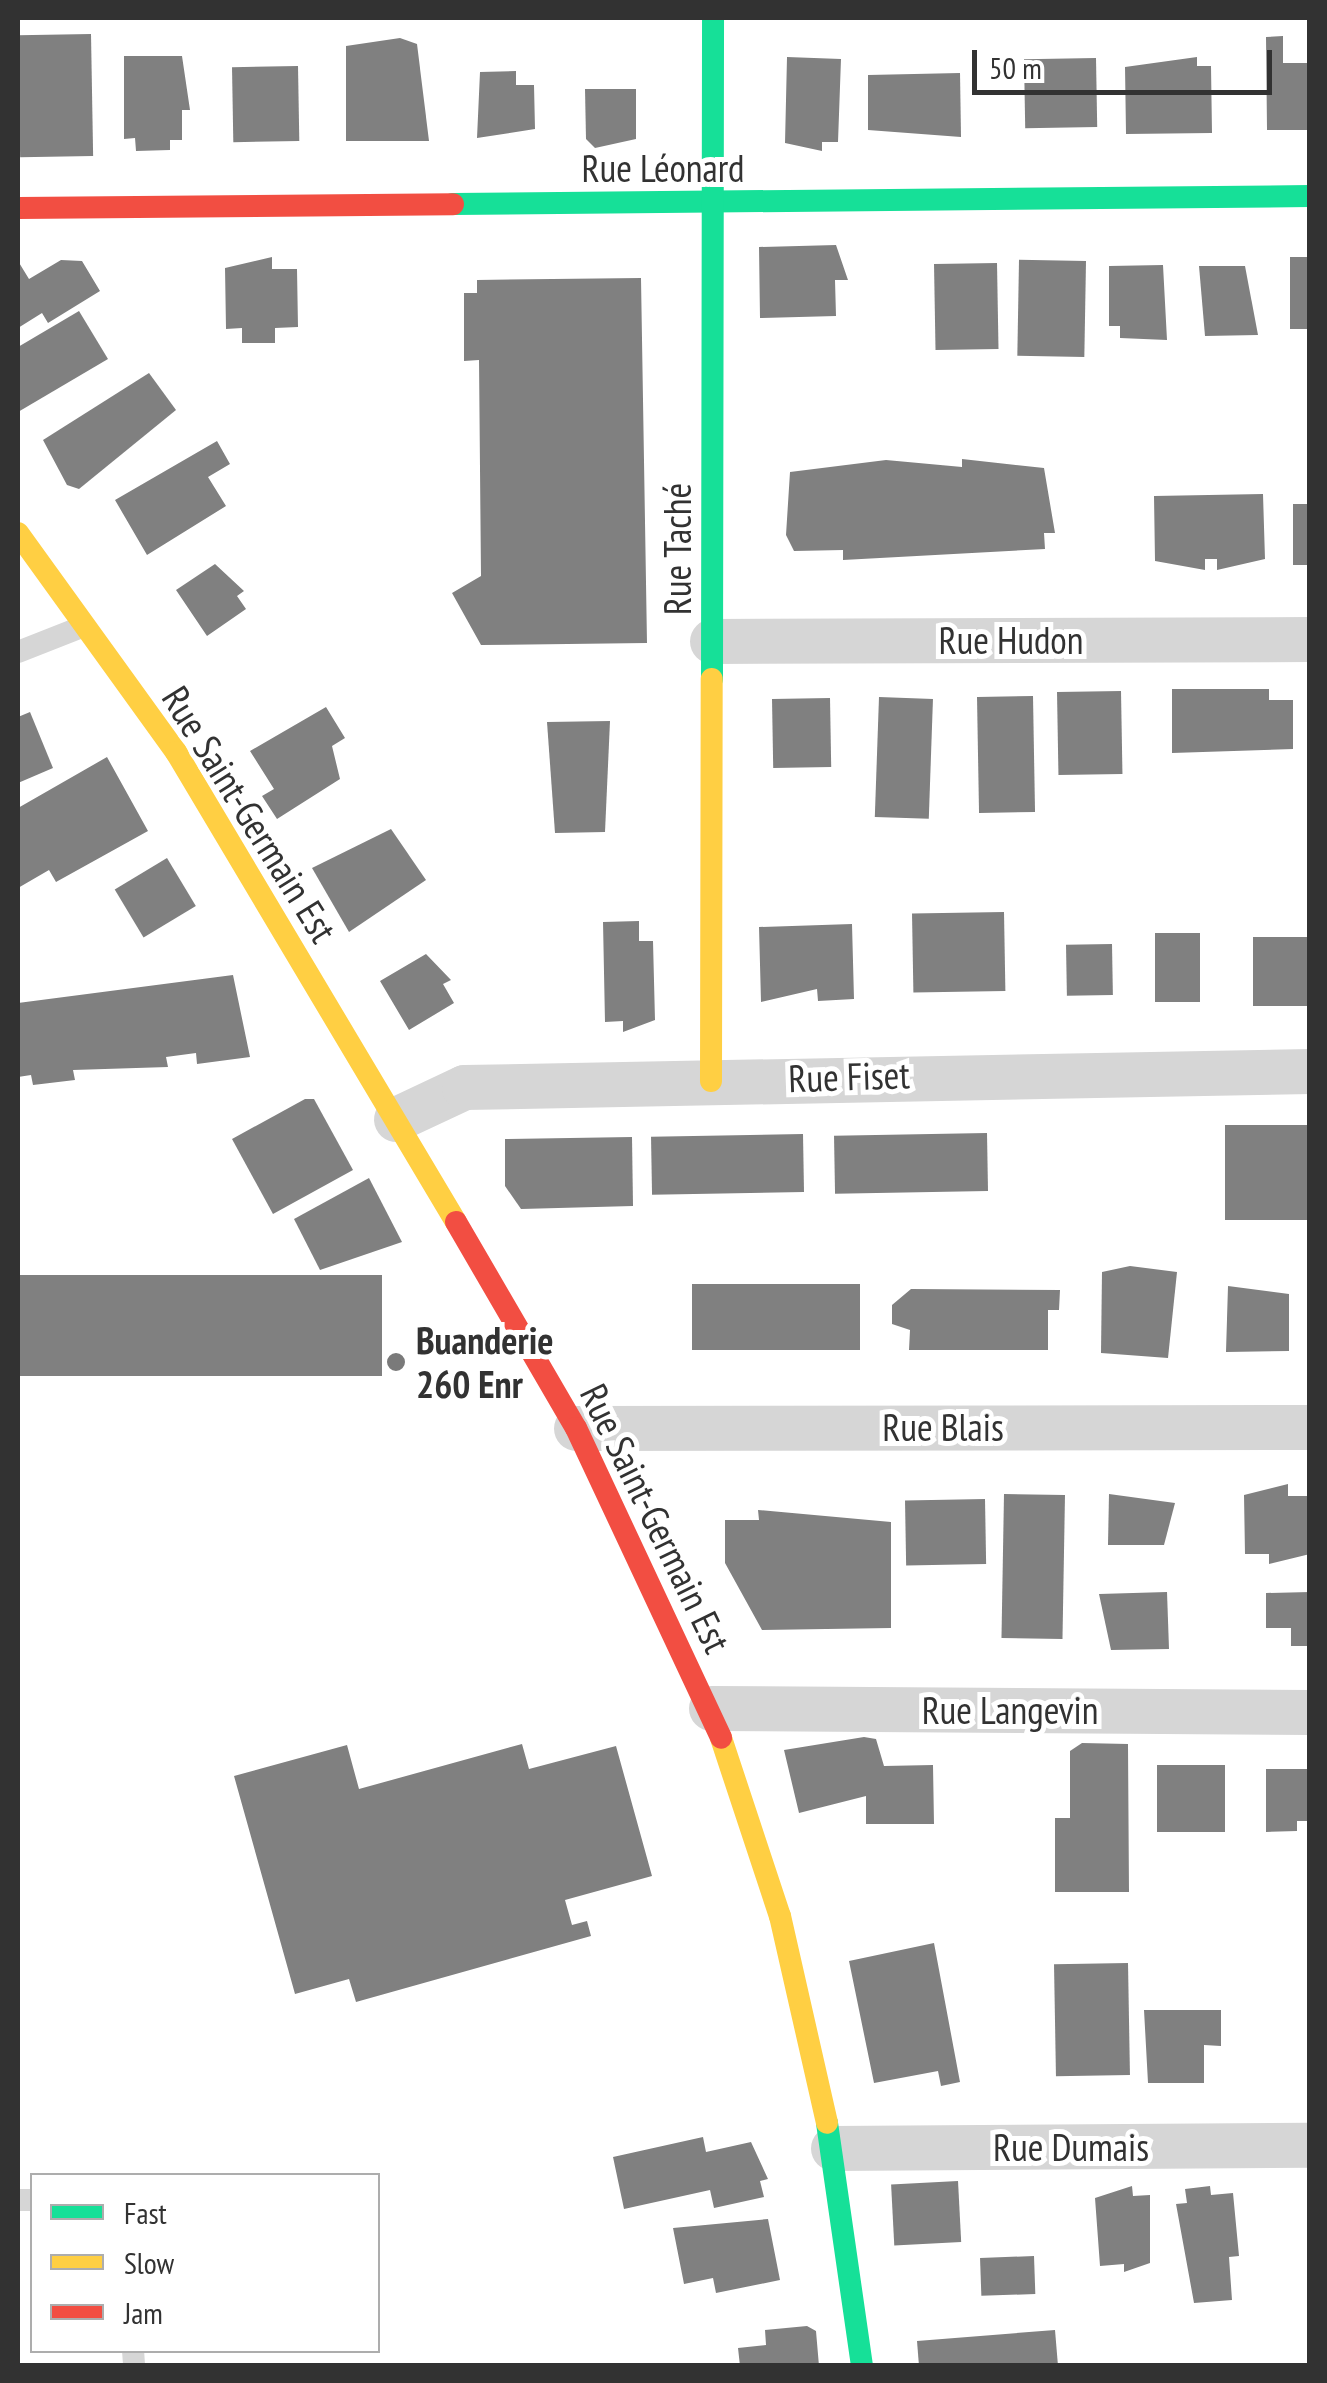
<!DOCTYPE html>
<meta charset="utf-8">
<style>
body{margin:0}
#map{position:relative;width:1327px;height:2383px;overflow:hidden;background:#fff;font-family:"PT Sans Narrow",sans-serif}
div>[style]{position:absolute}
.building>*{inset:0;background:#808080;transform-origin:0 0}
.lane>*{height:22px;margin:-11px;padding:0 11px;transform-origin:11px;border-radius:11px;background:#d6d6d6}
.street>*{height:45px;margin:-22.5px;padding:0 22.5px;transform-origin:22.5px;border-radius:22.5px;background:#d6d6d6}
.fast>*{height:22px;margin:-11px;padding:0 11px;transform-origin:11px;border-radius:11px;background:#16e098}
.slow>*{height:22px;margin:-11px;padding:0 11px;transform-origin:11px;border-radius:11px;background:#ffcf43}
.jam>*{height:22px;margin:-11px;padding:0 11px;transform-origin:11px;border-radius:11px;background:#f24e42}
.dots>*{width:28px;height:28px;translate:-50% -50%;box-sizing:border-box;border:5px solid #fff;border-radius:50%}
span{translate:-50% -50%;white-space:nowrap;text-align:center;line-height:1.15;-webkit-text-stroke:10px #fff;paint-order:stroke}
.street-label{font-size:38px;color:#323232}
.poi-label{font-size:38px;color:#323232;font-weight:700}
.left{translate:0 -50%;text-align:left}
.frame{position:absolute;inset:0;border:20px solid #323232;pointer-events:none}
.legend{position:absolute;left:30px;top:2173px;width:350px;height:180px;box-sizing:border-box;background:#fff;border:2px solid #adadad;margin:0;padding:12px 18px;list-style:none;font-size:30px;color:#323232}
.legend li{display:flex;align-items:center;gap:20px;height:50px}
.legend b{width:50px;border:2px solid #adadad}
.scale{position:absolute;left:972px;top:50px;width:300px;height:45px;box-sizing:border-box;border:5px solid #323232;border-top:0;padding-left:12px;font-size:30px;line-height:35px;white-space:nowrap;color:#323232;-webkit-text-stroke:8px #fff;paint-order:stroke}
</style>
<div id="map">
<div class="building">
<i style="left:91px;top:34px;width:122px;height:73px;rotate:89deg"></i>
<i style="clip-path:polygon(1283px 36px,1283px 63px,1310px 63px,1310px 130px,1267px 130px,1266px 37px)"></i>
<i style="clip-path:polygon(400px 38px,417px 44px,429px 141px,346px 141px,346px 46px)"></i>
<i style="clip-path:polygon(124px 56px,182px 56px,190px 110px,182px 110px,182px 140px,170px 140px,170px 150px,136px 151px,135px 138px,124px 139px)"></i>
<i style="clip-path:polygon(787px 57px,841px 59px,838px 142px,822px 142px,822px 151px,785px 143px)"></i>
<i style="clip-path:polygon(1197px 57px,1197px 66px,1211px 66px,1212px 133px,1126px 134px,1125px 67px)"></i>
<i style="left:1096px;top:58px;width:69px;height:72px;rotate:89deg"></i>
<i style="left:298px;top:66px;width:75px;height:66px;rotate:89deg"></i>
<i style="clip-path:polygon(516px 71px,516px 85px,534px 85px,535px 129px,477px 138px,480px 72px)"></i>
<i style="clip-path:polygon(960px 73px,961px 137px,868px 130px,868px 75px)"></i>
<i style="clip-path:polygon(585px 89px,636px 89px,636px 139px,595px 148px,586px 139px)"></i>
<i style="clip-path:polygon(836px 245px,848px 280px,835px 280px,836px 316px,760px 318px,759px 247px)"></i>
<i style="clip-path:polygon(272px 257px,272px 269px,297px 269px,298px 327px,275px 328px,275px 343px,242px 343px,242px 328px,226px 329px,225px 268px)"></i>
<i style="left:1310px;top:257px;width:72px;height:20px;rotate:90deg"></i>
<i style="clip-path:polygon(61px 260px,82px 261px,100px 291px,48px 323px,42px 313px,18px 328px,18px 261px,29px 279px)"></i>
<i style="left:1086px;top:261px;width:96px;height:67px;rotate:91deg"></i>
<i style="left:997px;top:263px;width:86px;height:63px;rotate:89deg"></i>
<i style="clip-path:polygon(1163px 265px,1167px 340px,1120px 338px,1120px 326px,1109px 326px,1109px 266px)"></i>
<i style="clip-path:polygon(1199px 266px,1245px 266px,1258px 335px,1205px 336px)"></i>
<i style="clip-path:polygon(641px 278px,647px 643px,481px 645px,452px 593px,481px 576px,479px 360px,464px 361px,464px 293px,477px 293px,477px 280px)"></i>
<i style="clip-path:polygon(79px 311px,108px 359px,18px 412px,18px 347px)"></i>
<i style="clip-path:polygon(149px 373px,176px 410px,79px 489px,67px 485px,43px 440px)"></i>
<i style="clip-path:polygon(217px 441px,230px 464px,208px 477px,226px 506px,147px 555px,115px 500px)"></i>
<i style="clip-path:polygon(962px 459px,1044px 468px,1055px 533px,1044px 533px,1045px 549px,843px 560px,843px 550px,794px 551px,786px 535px,790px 472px,886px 460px,962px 467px)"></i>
<i style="clip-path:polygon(1263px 494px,1265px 559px,1217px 570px,1217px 559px,1205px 559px,1205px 570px,1155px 561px,1154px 496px)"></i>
<i style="left:1293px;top:504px;width:17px;height:61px"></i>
<i style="clip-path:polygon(215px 564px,244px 591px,237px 596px,246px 609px,207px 636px,176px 590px)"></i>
<i style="clip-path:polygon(1172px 689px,1269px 689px,1269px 700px,1293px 700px,1293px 749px,1172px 753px)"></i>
<i style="left:1121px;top:691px;width:83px;height:64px;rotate:89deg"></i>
<i style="left:1033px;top:696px;width:116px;height:56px;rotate:89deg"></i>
<i style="left:879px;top:697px;width:54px;height:120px;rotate:2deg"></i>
<i style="left:830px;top:698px;width:69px;height:58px;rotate:89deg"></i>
<i style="clip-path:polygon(326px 707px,345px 738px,332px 746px,340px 779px,277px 819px,262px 796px,274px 789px,250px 751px)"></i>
<i style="clip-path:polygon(30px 712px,53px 768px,18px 783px,18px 717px)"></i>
<i style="clip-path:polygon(610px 721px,605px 832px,555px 833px,547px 722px)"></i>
<i style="clip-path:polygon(107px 757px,148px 831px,56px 882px,49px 870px,18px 888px,18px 808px)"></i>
<i style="clip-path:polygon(391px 829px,426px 880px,349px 932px,312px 868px)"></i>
<i style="left:167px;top:858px;width:56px;height:61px;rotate:59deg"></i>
<i style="left:1004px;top:912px;width:79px;height:92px;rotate:89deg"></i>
<i style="clip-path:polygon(639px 921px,639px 941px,653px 941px,655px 1020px,623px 1032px,623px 1021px,605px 1022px,603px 922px)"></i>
<i style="clip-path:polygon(852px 924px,854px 999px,818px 1001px,817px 989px,761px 1002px,759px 927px)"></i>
<i style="left:1155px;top:933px;width:45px;height:69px"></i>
<i style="left:1310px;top:937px;width:69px;height:57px;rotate:90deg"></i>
<i style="left:1112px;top:944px;width:51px;height:46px;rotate:89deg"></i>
<i style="clip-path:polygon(426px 954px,451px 980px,443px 984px,454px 1003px,409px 1030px,380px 981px)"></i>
<i style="clip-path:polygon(233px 975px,250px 1057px,197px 1064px,196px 1053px,166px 1057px,168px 1067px,73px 1070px,75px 1080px,33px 1085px,31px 1075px,18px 1077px,18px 1003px)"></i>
<i style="clip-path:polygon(305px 1099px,314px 1099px,353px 1170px,273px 1214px,232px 1139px)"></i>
<i style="left:1310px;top:1125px;width:95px;height:85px;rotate:90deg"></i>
<i style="left:987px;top:1133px;width:58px;height:153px;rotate:89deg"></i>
<i style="left:803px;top:1134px;width:58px;height:152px;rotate:89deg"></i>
<i style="clip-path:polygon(632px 1137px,633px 1206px,521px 1209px,505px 1186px,505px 1139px)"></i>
<i style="clip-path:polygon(369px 1178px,402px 1242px,320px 1270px,294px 1219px)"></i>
<i style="clip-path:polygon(1130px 1266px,1177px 1272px,1168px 1358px,1101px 1353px,1102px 1272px)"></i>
<i style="left:18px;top:1275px;width:364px;height:101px"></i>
<i style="left:692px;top:1284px;width:168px;height:66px"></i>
<i style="clip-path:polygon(1228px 1286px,1289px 1294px,1289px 1351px,1226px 1352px)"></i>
<i style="clip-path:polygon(911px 1289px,1060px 1290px,1059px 1310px,1048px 1310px,1048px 1350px,909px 1350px,910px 1330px,892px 1324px,892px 1305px)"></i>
<i style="clip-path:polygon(1288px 1484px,1288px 1496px,1310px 1496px,1310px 1554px,1269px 1564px,1269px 1554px,1245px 1554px,1244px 1495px)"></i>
<i style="left:1004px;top:1494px;width:61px;height:144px;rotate:1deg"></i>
<i style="clip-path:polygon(1109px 1494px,1175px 1503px,1164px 1545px,1108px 1545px)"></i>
<i style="left:985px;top:1499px;width:65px;height:80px;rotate:89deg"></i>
<i style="clip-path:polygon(758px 1510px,891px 1522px,891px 1628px,762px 1630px,725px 1563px,725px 1520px,759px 1520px)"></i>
<i style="clip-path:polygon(1167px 1592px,1169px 1649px,1111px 1650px,1099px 1594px)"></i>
<i style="clip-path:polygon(1310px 1592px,1310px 1646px,1291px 1646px,1291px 1628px,1266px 1628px,1266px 1593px)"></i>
<i style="clip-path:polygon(864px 1737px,876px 1739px,884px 1766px,933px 1765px,934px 1824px,866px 1824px,866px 1796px,799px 1813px,784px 1750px)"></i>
<i style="clip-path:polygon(1082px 1743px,1128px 1744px,1129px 1892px,1055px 1892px,1055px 1818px,1070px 1818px,1070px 1751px)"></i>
<i style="clip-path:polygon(522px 1744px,529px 1769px,616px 1746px,652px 1876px,565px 1900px,572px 1925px,587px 1921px,591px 1936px,356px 2002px,349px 1979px,295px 1994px,234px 1776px,347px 1745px,359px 1789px)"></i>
<i style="left:1157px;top:1765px;width:68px;height:67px"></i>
<i style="clip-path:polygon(1266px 1769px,1310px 1769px,1310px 1821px,1297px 1821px,1297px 1831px,1266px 1832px)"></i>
<i style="clip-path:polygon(934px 1943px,960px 2082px,941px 2086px,938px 2071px,874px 2083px,849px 1961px)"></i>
<i style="left:1128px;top:1963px;width:112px;height:74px;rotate:89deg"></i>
<i style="clip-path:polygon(1144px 2010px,1221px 2010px,1221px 2046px,1204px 2045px,1204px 2083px,1148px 2083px)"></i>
<i style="clip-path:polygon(703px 2137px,706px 2152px,751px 2142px,768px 2179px,760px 2181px,764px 2197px,714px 2208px,710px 2190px,624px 2209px,613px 2157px)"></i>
<i style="left:958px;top:2181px;width:61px;height:67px;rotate:87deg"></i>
<i style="clip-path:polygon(1132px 2186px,1133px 2196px,1150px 2195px,1150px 2263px,1124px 2272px,1124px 2264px,1100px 2266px,1095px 2198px)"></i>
<i style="clip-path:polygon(1210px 2186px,1211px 2195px,1233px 2193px,1239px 2256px,1229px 2257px,1232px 2300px,1194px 2303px,1176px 2204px,1187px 2203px,1185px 2189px)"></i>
<i style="clip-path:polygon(768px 2219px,780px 2280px,716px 2293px,713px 2278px,684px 2284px,673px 2228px)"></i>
<i style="left:1034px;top:2256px;width:38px;height:54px;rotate:88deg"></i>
<i style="clip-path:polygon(807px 2326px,816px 2331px,819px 2366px,740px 2366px,738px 2348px,766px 2345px,765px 2330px)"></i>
<i style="clip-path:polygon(1055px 2330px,1058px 2366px,919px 2366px,917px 2341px)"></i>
</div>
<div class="lane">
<i style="left:18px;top:652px;width:71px;rotate:-21.5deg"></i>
<i style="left:18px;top:2200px;width:14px"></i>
<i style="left:133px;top:2350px;width:16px;rotate:86deg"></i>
</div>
<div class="street">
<i style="left:712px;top:641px;width:598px;rotate:-0.19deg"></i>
<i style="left:396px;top:1119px;width:75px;rotate:-25.2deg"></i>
<i style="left:464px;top:1087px;width:846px;rotate:-1.08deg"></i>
<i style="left:576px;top:1428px;width:734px;rotate:-0.08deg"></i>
<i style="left:711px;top:1708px;width:599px;rotate:0.38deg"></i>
<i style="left:833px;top:2148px;width:477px;rotate:-0.4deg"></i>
</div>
<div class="fast">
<i style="left:453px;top:204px;width:857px;rotate:-0.53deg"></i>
<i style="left:712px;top:679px;width:661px;rotate:-89.91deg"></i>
<i style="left:827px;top:2123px;width:246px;rotate:81.8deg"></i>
</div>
<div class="slow">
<i style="left:18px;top:533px;width:270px;rotate:54.2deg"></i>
<i style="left:176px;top:752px;width:547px;rotate:59.22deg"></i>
<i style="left:711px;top:1081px;width:402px;rotate:-89.9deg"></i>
<i style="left:721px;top:1738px;width:188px;rotate:71.7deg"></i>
<i style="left:780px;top:1916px;width:212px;rotate:77.2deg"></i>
</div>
<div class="jam">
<i style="left:18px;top:208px;width:435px;rotate:-0.5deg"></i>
<i style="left:456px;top:1222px;width:238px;rotate:59.8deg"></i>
<i style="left:576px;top:1428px;width:342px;rotate:64.9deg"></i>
</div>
<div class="dots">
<i style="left:396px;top:1362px;background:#7a7a7a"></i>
</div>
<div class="street-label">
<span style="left:663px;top:168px">Rue Léonard</span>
<span style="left:677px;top:549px;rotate:-90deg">Rue Taché</span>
<span style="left:1011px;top:640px">Rue Hudon</span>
<span style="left:250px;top:814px;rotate:58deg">Rue Saint-Germain Est</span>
<span style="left:849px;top:1076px;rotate:-2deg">Rue Fiset</span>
<span style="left:943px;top:1427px">Rue Blais</span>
<span style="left:656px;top:1518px;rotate:64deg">Rue Saint-Germain Est</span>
<span style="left:1010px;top:1710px">Rue Langevin</span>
<span style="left:1071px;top:2147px">Rue Dumais</span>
</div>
<div class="poi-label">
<span class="left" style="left:416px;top:1362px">Buanderie<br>260 Enr</span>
</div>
<div class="frame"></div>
<ul class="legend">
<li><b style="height:12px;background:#16e098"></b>Fast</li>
<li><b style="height:12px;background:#ffcf43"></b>Slow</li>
<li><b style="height:12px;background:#f24e42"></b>Jam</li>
</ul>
<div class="scale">50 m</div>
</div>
